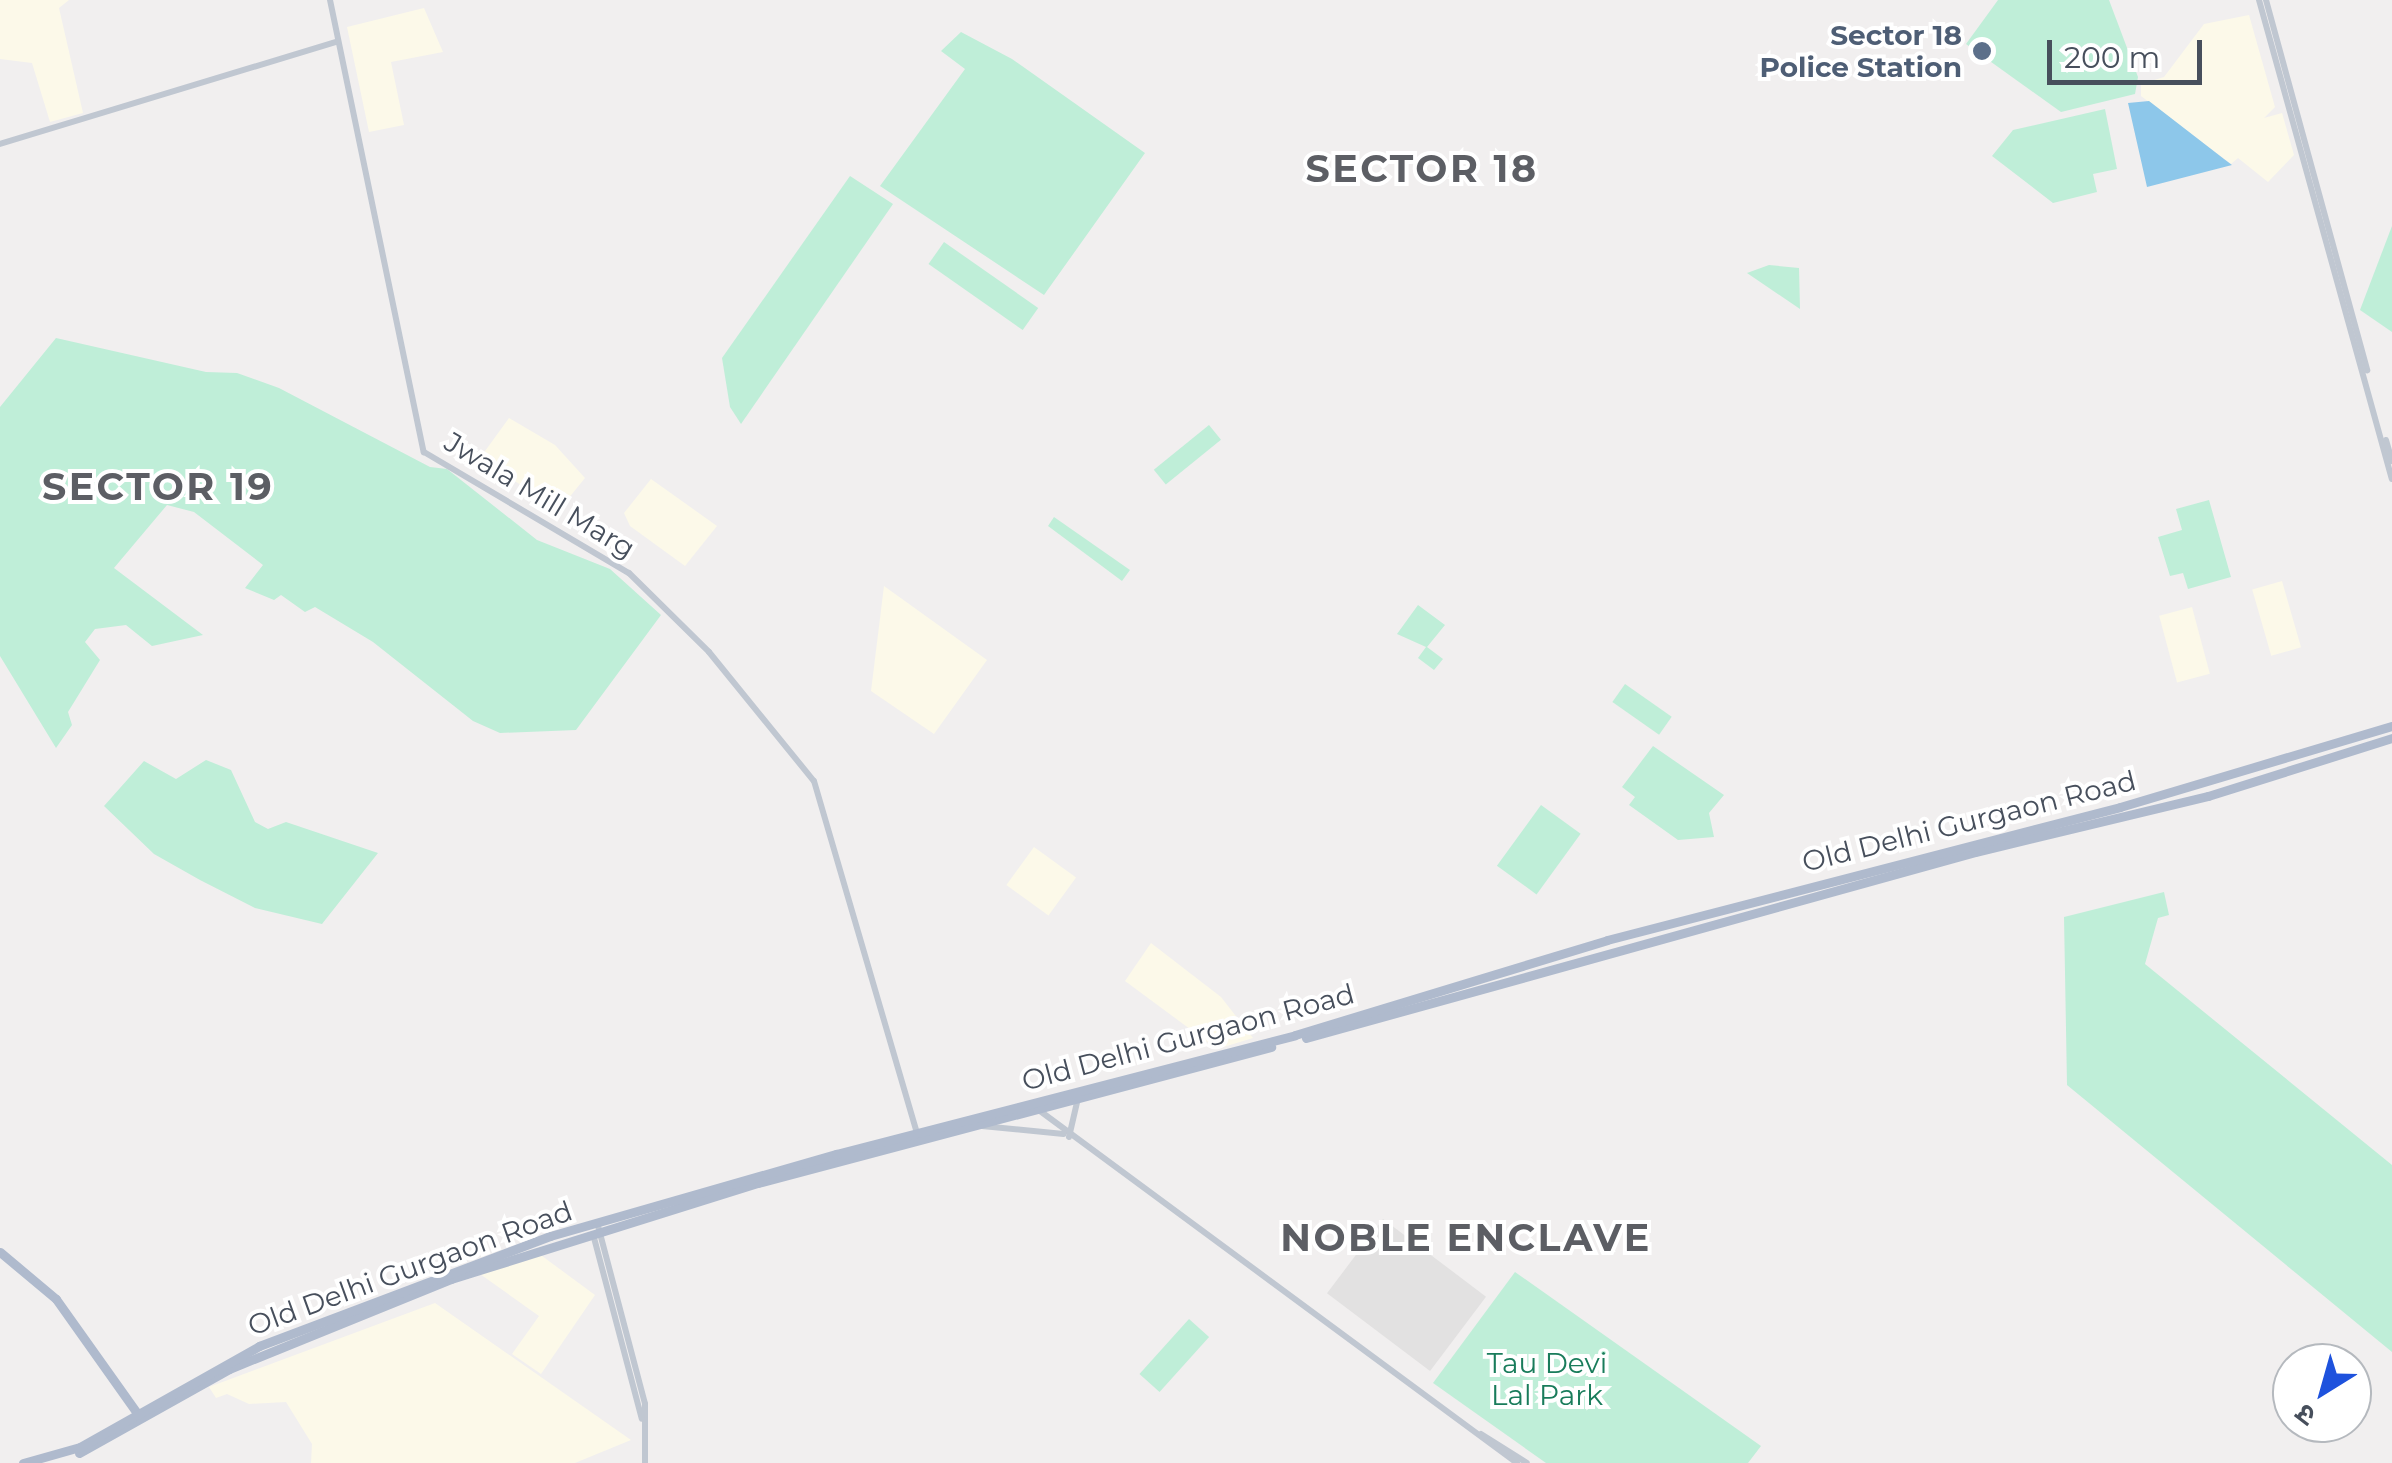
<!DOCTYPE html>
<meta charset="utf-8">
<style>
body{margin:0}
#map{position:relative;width:2392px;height:1463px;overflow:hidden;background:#f1efef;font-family:Montserrat,"Noto Sans Devanagari",sans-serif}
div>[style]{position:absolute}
.commercial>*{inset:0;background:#fcf9e9;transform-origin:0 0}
.education>*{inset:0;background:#e2e1e1;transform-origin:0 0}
.green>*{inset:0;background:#bfeed8;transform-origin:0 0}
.water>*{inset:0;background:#8dc7ea}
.minor>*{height:6px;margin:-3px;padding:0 3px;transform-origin:3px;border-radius:3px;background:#c0c7d1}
.major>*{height:9px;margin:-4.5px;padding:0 4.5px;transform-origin:4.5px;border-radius:4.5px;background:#afbacd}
.dots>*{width:28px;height:28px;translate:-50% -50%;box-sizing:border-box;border:5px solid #fff;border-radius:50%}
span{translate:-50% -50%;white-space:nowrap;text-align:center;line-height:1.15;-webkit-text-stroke:8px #fff;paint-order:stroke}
.service-label{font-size:28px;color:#4e5e75;font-weight:700}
.right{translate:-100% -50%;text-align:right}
.street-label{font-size:28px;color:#474f5c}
.park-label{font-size:28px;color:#197c5b}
.district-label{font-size:38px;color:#5c5e64;font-weight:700;letter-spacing:2.5px}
.north{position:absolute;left:2272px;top:1343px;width:100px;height:100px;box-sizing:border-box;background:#fff;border:2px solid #b5b9be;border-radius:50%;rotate:217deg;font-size:28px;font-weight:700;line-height:40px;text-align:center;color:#474f5c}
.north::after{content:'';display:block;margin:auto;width:35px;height:45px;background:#1e52dd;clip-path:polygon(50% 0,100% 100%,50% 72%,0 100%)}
.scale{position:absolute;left:2047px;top:40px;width:155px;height:45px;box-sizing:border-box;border:5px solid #474f5c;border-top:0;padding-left:12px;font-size:30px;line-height:35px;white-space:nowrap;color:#474f5c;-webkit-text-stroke:8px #fff;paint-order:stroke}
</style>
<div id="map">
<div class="commercial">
<i style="clip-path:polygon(0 0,69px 0,59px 8px,83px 113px,50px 122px,32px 63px,0 59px)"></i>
<i style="clip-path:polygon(424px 8px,443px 52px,391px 62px,404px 125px,369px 132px,347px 27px)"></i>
<i style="clip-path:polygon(2249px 15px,2275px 107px,2264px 118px,2282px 113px,2294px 155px,2268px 182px,2238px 158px,2231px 164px,2141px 96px,2141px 84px,2164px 77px,2204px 24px)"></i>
<i style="clip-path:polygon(509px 418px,555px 445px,585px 478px,559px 510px,480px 458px)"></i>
<i style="clip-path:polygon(651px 479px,717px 526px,685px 566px,630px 526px,624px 513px)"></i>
<i style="left:2282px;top:581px;width:69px;height:31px;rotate:74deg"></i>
<i style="clip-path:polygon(884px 586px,987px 660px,934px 734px,871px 691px)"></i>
<i style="left:2192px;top:607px;width:69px;height:34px;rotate:75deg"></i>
<i style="left:1034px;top:847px;width:52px;height:47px;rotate:36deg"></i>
<i style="clip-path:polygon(1151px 943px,1221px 997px,1253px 1038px,1217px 1049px,1125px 981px)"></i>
<i style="clip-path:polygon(538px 1253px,595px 1295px,541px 1374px,512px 1354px,539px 1316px,480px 1274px)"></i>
<i style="clip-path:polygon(435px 1303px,631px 1440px,575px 1463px,311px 1463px,312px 1444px,286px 1402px,249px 1404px,227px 1394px,216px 1398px,209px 1387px)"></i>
</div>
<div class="education">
<i style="left:1383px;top:1219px;width:129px;height:93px;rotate:37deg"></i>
</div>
<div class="green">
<i style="clip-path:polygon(1998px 0,2109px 0,2138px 77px,2135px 94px,2061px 112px,1966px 44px)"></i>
<i style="clip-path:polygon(961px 32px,1012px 59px,1145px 153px,1044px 295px,880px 186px,965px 69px,941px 51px)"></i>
<i style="clip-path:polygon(2105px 109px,2117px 169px,2093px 174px,2097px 192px,2053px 203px,1992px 156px,2013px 130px)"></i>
<i style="clip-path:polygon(850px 176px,893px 204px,741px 424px,730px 407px,722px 358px)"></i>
<i style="clip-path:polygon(2392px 226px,2392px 332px,2360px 310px)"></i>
<i style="left:944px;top:242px;width:115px;height:27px;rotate:35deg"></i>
<i style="clip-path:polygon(1769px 265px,1799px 268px,1800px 309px,1747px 273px)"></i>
<i style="clip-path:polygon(56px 338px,206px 372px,237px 373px,279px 388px,430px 467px,447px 469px,537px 540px,610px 569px,661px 615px,576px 730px,500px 733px,473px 721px,373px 642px,315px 607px,305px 612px,281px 595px,274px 600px,245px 588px,263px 565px,194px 512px,167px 505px,114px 568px,203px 635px,152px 646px,126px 625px,95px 629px,85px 642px,100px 660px,68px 712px,72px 725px,56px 748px,0 656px,0 407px)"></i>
<i style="left:1209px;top:425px;width:19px;height:71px;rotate:51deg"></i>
<i style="clip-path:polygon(2209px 500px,2231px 577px,2188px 589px,2183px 573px,2170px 576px,2158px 537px,2182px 530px,2176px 509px)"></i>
<i style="clip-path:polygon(1054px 517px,1130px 570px,1122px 581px,1048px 526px)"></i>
<i style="clip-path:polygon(1418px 605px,1445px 625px,1427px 647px,1443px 659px,1434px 670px,1418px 658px,1426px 647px,1397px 634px)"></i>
<i style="left:1625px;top:684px;width:57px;height:22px;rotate:35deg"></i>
<i style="clip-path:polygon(1653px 746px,1724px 795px,1709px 813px,1714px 837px,1678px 840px,1629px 805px,1635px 797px,1622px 787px)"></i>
<i style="clip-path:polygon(206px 760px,231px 770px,255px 822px,268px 829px,286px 822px,378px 853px,322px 924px,255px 908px,200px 880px,154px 854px,104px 806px,144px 761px,176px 779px)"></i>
<i style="left:1541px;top:805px;width:49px;height:75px;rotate:36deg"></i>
<i style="clip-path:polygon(2164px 892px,2169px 915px,2158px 918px,2145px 964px,2392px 1165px,2392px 1352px,2067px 1085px,2064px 917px)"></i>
<i style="clip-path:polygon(1515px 1272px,1761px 1446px,1748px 1463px,1546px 1463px,1433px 1383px)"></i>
<i style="left:1189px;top:1319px;width:27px;height:74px;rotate:42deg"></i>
</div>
<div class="water">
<i style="clip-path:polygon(2149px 101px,2224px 159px,2232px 165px,2147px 187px,2128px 103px)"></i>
</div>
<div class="minor">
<i style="left:330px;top:0;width:462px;rotate:78.3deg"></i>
<i style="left:424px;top:452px;width:238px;rotate:30.6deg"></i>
<i style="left:629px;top:573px;width:112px;rotate:44.6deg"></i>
<i style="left:709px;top:652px;width:166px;rotate:50.9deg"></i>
<i style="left:814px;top:781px;width:368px;rotate:73.7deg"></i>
<i style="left:2259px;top:0;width:497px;rotate:74.5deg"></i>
<i style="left:2266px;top:0;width:384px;rotate:74.7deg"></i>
<i style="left:0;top:144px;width:353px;rotate:-16.9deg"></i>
<i style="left:2386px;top:440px;width:22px;rotate:74deg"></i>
<i style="left:1036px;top:1108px;width:598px;rotate:36.43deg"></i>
<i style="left:982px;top:1126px;width:82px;rotate:5.6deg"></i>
<i style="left:1069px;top:1137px;width:39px;rotate:-77deg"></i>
<i style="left:597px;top:1222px;width:188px;rotate:75.2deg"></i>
<i style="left:645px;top:1404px;width:59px;rotate:90deg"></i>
<i style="left:593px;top:1234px;width:191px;rotate:75.2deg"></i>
<i style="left:1481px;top:1434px;width:54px;rotate:32.2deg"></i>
</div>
<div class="major">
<i style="left:1306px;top:1038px;width:694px;rotate:-15.54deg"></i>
<i style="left:1975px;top:852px;width:240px;rotate:-13.5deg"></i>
<i style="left:2208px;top:796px;width:193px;rotate:-17.5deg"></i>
<i style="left:0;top:1252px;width:73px;rotate:40deg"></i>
<i style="left:56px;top:1299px;width:143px;rotate:54.6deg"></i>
<i style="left:79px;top:1453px;width:172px;rotate:-29.2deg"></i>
<i style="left:229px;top:1369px;width:240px;rotate:-22.1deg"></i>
<i style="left:451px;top:1279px;width:322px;rotate:-17.4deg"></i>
<i style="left:758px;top:1183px;width:531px;rotate:-14.85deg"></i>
<i style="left:23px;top:1463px;width:59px;rotate:-15.7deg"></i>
<i style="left:80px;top:1447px;width:206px;rotate:-29.4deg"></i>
<i style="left:259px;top:1346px;width:311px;rotate:-20.7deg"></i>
<i style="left:550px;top:1236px;width:298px;rotate:-16deg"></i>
<i style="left:836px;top:1154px;width:474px;rotate:-14.5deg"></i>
<i style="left:1295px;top:1035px;width:326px;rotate:-16.9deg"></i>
<i style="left:1607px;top:940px;width:530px;rotate:-14.53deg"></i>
<i style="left:2120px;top:807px;width:284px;rotate:-16.6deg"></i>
</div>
<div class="dots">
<i style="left:1982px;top:51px;background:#5c6f8a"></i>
</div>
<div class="service-label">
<span class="right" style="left:1962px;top:51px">Sector 18<br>Police Station</span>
</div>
<div class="street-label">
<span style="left:540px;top:495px;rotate:31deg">Jwala Mill Marg</span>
<span style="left:1969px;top:821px;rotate:-14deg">Old Delhi Gurgaon Road</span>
<span style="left:1188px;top:1037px;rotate:-15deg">Old Delhi Gurgaon Road</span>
<span style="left:410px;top:1268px;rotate:-20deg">Old Delhi Gurgaon Road</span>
</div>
<div class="park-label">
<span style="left:1547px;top:1379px">Tau Devi<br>Lal Park</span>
</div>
<div class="district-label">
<span style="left:1422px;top:169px">SECTOR 18</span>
<span style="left:158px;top:487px">SECTOR 19</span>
<span style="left:1466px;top:1238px">NOBLE ENCLAVE</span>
</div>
<div class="north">उ</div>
<div class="scale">200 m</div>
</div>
